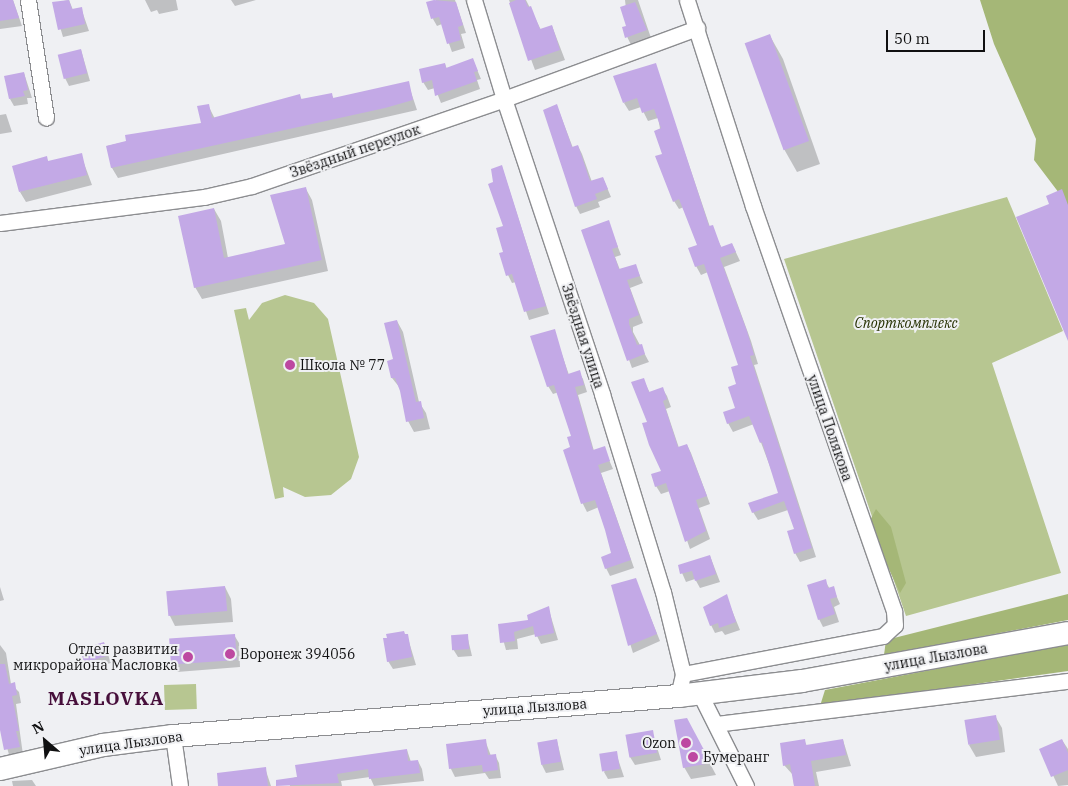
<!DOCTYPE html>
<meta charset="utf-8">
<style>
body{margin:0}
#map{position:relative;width:1068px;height:786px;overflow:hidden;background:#eff0f3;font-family:"IBM Plex Serif",serif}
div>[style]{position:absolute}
.green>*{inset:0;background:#b7c691;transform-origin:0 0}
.forest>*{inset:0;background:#a5b777}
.shadow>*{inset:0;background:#0003}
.building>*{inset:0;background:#c3a9e6;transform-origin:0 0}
.roads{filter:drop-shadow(1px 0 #8c8d90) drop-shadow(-1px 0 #8c8d90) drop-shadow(0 1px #8c8d90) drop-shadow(0 -1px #8c8d90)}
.street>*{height:15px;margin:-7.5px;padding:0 7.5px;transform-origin:7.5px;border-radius:7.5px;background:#fff}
.secondary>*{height:22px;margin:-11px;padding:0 11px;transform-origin:11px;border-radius:11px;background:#fff}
.dots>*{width:14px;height:14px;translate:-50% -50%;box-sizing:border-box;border:2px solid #eff0f3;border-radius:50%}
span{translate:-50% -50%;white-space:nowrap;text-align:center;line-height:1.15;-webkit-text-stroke:4px #eff0f3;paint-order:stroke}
.street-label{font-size:14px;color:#101011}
.park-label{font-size:14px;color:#253000;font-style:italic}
.poi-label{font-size:14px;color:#101011}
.left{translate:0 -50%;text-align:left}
.right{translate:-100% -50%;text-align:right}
.district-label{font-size:19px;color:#470f3b;font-weight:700;letter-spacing:1px}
.north{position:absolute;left:20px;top:716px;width:50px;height:50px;-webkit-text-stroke:4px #eff0f3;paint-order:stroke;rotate:333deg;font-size:14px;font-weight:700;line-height:20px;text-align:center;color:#101011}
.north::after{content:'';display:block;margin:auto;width:18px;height:22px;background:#101011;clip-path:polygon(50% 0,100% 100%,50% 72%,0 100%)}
.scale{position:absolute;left:886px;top:30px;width:99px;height:22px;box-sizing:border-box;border:2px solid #101011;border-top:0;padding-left:6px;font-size:15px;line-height:18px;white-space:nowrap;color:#101011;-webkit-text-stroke:4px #eff0f3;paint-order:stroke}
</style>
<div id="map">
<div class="green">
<i style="clip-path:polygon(1007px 197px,1063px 331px,992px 363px,1061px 573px,906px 616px,784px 259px)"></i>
<i style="clip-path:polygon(285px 295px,314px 303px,328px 319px,359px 457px,351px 479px,331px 495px,305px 497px,283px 487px,284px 497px,275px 499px,234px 310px,246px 308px,249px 320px,262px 303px)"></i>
<i style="left:196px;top:684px;width:25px;height:32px;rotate:88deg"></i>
</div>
<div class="forest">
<i style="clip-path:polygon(980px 0,1068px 0,1068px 215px,1059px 193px,1034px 160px,1036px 139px,994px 44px)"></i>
<i style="clip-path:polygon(876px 509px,891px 527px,906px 583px,900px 593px,868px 524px)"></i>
<i style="clip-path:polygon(1068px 594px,1068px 620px,884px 655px,886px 640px)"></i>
<i style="clip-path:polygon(1068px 644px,1068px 671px,820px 706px,825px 690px)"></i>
</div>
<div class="shadow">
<i style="clip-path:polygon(0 0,13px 0,22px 26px,0 29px)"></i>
<i style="clip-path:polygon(69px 0,73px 10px,81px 8px,89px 31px,63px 37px,53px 3px)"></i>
<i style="clip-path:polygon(145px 0,176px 0,178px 10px,159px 14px,157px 10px,151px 12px)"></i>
<i style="clip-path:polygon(231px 0,256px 0,235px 6px)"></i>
<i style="clip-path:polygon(436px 0,455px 0,466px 33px,461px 34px,465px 48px,452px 52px,442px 24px,437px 26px,433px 19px)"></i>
<i style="clip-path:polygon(509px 0,526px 0,541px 30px,552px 26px,565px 60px,535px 70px)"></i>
<i style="clip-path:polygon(625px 0,638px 0,651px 38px,631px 45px,623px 28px,628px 26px)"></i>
<i style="clip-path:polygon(770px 36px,783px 59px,820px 164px,797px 172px,784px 149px)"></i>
<i style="clip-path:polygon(81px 50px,90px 81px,69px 86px,65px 78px)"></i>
<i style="clip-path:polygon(473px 60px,481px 79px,477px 80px,480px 89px,441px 103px,435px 88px,428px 90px,423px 82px,445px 64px,447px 69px)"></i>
<i style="clip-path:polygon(655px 65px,710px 227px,722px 248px,732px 244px,740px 261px,724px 267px,751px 341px,758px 364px,754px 365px,816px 557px,800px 562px,795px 553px,796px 530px,788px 510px,758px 520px,753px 512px,780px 493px,754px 424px,733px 432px,728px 423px,737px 409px,740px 366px,708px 272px,701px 275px,696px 266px,698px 246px,684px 207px,679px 209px,674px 201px,658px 118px,648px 121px,641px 107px,629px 111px,624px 103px)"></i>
<i style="clip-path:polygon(24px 73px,32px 98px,27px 98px,28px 104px,14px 106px,10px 99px)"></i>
<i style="clip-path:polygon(408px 83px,417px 110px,118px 178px,112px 168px,107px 146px,203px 124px,208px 105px,215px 119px,300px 96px,302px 100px,331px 94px,334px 99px)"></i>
<i style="clip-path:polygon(557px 106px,573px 148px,578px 146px,582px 154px,592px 182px,603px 178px,611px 197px,598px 202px,600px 207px,580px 214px,576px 206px)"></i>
<i style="clip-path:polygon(6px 114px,12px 132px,0 134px,0 115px)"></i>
<i style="clip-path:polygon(81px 155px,92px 185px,26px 202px,20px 192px,46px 158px,49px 162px)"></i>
<i style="clip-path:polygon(502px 167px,549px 314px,529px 320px,516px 282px,512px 283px,508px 275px,504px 227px,494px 183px)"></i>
<i style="clip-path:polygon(306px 189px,312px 200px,328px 271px,202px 299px,195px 287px,214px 209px,221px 221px,228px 258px,286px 245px)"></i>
<i style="clip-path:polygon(608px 222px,621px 255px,615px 257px,620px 270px,635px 265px,643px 283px,630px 288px,643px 323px,633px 327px,633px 332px,649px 362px,632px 368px,582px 230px)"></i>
<i style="clip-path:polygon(397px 321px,403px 332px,419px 402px,426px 413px,430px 429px,414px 432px,408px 421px,400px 388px,392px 378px,388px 362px,394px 360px)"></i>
<i style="clip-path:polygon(554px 331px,569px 375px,579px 372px,583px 379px,587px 392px,578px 395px,594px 451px,604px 448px,613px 469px,601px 473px,634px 568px,610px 576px,606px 568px,613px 553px,599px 507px,587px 512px,583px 504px,564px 451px,572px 448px,573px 436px,559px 392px,553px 394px,548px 386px)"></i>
<i style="clip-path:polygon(643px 379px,650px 393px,662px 388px,667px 396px,671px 407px,666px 409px,679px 448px,687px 445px,691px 453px,710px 504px,699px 508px,710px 539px,690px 549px,670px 491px,661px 494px,656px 486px,662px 471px,648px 422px)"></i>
<i style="clip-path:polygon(710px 556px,720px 582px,700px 588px,695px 579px,686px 582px,679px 566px)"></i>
<i style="clip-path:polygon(635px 579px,660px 641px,633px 653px,612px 586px)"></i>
<i style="clip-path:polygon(825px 581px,830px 589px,833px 588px,840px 604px,834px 607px,839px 622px,823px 627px,819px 619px)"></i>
<i style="clip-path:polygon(0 587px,4px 600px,0 601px)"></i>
<i style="clip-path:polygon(225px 587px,231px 599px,233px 622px,175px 626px,169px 614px)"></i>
<i style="clip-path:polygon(726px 596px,740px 630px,725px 635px,722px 631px,715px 633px,711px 625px)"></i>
<i style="clip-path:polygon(548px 607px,558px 640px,541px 644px,536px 634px,517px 639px,518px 649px,506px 650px,499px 625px,530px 621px)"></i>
<i style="clip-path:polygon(234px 635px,239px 643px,240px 667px,177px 672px,172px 664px)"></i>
<i style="clip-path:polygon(407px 635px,416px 665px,393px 669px,388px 661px)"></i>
<i style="clip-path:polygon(467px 635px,472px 656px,458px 657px,453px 649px)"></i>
<i style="clip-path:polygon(104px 643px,111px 663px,89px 668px,84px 661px)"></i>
<i style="clip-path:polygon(0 645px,6px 653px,11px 684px,19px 692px,21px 703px,16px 704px,23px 755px,10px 758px,0 723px)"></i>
<i style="clip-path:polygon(995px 716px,1002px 728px,1005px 752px,976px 757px,969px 745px)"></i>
<i style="clip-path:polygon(652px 731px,661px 760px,635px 765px,630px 757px)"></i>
<i style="clip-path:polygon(693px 731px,716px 775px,691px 779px,684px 767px)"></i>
<i style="clip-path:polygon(485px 740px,491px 756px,495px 755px,499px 763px,501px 778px,489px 779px,485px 773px,455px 777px,451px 769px,448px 745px)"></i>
<i style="clip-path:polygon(804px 740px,807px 746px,843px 740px,851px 766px,816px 772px,819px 786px,794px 786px,793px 775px,784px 765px)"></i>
<i style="clip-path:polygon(1062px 740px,1068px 749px,1068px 785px,1058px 786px,1041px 749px)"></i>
<i style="clip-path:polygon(557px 741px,564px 770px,546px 773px,542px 765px)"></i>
<i style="clip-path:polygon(407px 750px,411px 762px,418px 761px,422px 769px,424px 781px,374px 786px,370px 777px,341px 781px,342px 786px,290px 786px,289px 779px)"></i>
<i style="clip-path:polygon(616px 753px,624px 777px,608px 779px,604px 772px)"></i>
<i style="clip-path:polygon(265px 768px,271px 786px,219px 786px)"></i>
<i style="clip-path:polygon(32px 780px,36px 786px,13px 786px,12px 781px)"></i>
</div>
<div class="building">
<i style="clip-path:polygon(0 0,13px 0,19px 18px,0 21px)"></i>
<i style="clip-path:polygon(69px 0,72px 9px,82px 7px,85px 24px,58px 30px,52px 2px)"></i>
<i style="clip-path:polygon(434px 0,456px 2px,463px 25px,458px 27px,461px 40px,447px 44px,439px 17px,431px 19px,426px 2px)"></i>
<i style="clip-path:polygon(516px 0,525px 0,528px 7px,531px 6px,540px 29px,552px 25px,560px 50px,528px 61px,509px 3px)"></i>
<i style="clip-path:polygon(635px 2px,647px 30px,625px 38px,622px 27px,626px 26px,620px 7px)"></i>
<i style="left:770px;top:34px;width:114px;height:27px;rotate:70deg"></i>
<i style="left:81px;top:49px;width:25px;height:24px;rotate:76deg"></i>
<i style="clip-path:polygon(473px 58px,478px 71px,474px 72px,477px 81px,435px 96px,432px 80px,422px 83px,419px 69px,445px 63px,446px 68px)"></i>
<i style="clip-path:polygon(656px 63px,709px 226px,713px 225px,721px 247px,732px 243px,736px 252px,720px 258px,747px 331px,754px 355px,750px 356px,812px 548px,794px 554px,787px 531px,794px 529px,784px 501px,752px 513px,748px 503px,778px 493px,762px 442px,760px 443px,749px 416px,727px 424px,723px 412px,735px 408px,728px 387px,736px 384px,731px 367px,738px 365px,704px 264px,695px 267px,688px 248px,697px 245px,679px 199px,673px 202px,655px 156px,662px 154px,654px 131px,661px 128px,654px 109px,642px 113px,637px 98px,623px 103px,613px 76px)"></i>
<i style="clip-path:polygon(24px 72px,28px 90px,23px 91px,25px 96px,9px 99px,4px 76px)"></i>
<i style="clip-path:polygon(409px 81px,413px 100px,385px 108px,111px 168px,106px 146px,126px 141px,125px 135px,201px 123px,197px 106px,209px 104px,212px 118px,300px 94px,301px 99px,332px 93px,333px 98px)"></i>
<i style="clip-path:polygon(557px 104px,572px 147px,578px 145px,590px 181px,603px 177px,608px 189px,595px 194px,597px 199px,575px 207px,543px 110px)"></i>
<i style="clip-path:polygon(82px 153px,87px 175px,19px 192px,12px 166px,47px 156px,48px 161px)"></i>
<i style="clip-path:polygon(502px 165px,546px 306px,524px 312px,512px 274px,506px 276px,499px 253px,503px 252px,496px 228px,503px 226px,488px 184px,493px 182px,491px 169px)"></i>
<i style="clip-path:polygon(306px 187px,322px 260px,194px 288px,178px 216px,214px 208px,224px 258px,285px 244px,270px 195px)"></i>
<i style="clip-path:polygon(1062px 189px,1068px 205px,1068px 341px,1016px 217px,1049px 204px,1046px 196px)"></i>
<i style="clip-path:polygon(609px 220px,618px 247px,612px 249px,619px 269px,636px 264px,640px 276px,627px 280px,639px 315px,629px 319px,629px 324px,637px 345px,642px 344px,645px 354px,627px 361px,581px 230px)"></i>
<i style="clip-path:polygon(397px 320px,416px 402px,421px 401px,424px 418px,406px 422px,400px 391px,395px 378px,391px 378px,387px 361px,393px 359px,384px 323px)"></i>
<i style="clip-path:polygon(555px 329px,568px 374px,580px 370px,584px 385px,575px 387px,593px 450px,605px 446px,610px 461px,598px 465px,631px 560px,605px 569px,601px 557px,611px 553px,605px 530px,595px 500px,581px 504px,563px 450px,570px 447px,567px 437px,571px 436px,554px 385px,547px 387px,530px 336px)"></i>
<i style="clip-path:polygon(644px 378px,649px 392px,663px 387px,667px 399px,663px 401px,678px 447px,687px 444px,707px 496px,696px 500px,706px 531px,685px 542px,666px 483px,655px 487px,651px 474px,661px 471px,649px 445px,642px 423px,647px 422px,631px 382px)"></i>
<i style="clip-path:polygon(710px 555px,716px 574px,695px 581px,692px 571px,680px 574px,678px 565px)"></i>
<i style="clip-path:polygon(636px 578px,657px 634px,628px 646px,611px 585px)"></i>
<i style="clip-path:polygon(826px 579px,828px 588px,834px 586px,837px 597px,830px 599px,835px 614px,818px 620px,807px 585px)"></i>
<i style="left:225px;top:586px;width:25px;height:59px;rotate:85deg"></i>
<i style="clip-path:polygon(727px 594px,736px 622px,719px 628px,718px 623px,710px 626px,703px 607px)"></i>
<i style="clip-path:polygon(549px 606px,554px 633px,535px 637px,533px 626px,514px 632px,515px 641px,500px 643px,498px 624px,528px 620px,527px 615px)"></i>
<i style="clip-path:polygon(404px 631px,405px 634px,408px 634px,412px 657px,387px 662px,383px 638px,387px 638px,386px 634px)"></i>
<i style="left:235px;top:634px;width:26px;height:66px;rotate:86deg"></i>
<i style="left:468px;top:634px;width:15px;height:17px;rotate:86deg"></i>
<i style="left:104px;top:642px;width:14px;height:25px;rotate:73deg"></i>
<i style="clip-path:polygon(0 664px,5px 664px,9px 684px,15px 682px,17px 695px,12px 696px,19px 731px,16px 731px,20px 747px,4px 750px,0 730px)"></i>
<i style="left:996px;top:715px;width:25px;height:32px;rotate:81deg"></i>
<i style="clip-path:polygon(687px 718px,711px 763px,683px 768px,674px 720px)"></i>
<i style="left:653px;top:730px;width:23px;height:28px;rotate:80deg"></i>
<i style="clip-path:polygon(486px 739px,488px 755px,496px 754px,498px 770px,483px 772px,482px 765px,449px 769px,446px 744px)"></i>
<i style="left:557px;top:739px;width:23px;height:20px;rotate:80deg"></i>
<i style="clip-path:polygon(805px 739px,806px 745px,843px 739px,846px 755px,811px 761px,815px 786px,794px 786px,790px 764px,783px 766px,780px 743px)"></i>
<i style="clip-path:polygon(1062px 739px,1068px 753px,1068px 770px,1051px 777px,1039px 749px)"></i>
<i style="clip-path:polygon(407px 749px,408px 761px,418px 760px,420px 773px,369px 779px,368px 769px,337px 774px,339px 783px,276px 786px,276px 780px,297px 777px,295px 765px)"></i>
<i style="left:617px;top:751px;width:18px;height:18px;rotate:81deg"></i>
<i style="clip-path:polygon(266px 767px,268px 786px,218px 786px,217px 773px)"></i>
</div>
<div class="roads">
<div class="street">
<i style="left:28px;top:0;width:119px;rotate:81.3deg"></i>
<i style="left:474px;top:0;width:103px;rotate:73.1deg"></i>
<i style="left:504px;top:99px;width:311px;rotate:71.6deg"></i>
<i style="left:602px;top:394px;width:207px;rotate:72.9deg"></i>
<i style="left:663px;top:592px;width:84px;rotate:76.3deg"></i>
<i style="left:0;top:223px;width:206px;rotate:-7.3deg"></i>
<i style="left:204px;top:197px;width:49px;rotate:-12.9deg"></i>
<i style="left:252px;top:186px;width:267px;rotate:-19deg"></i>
<i style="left:504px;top:99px;width:206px;rotate:-20.2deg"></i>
<i style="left:700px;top:694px;width:103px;rotate:63.4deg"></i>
<i style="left:678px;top:696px;width:23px;rotate:-77deg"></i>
<i style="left:683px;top:674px;width:204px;rotate:-10.8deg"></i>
<i style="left:883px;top:636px;width:16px;rotate:-43deg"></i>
<i style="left:895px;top:625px;width:14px;rotate:-94deg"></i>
<i style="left:894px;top:611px;width:429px;rotate:-109.2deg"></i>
<i style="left:753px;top:206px;width:216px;rotate:-107.8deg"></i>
<i style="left:716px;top:724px;width:355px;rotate:-7deg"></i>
<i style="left:173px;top:736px;width:50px;rotate:82deg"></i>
</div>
<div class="secondary">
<i style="left:0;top:769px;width:106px;rotate:-13.1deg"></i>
<i style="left:103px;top:745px;width:71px;rotate:-7.3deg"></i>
<i style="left:173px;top:736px;width:507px;rotate:-4.53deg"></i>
<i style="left:678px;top:696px;width:125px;rotate:-6.9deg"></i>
<i style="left:802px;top:681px;width:270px;rotate:-10.2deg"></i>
</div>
</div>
<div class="dots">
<i style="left:290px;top:365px;background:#bd48a1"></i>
<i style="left:230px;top:654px;background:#bd48a1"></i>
<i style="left:188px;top:657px;background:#bd48a1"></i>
<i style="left:686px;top:743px;background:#bd48a1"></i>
<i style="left:693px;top:757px;background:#bd48a1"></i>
</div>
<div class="street-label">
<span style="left:355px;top:151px;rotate:-19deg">Звёздный переулок</span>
<span style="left:583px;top:336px;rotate:72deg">Звёздная улица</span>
<span style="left:830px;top:428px;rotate:71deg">улица Полякова</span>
<span style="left:936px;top:657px;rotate:-10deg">улица Лызлова</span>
<span style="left:535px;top:707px;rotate:-4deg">улица Лызлова</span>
<span style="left:131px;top:743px;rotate:-8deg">улица Лызлова</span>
</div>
<div class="park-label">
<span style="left:906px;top:323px">Спорткомплекс</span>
</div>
<div class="poi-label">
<span class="left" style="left:300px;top:365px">Школа № 77</span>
<span class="right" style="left:178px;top:657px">Отдел развития<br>микрорайона Масловка</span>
<span class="left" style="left:240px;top:654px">Воронеж 394056</span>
<span class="right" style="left:676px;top:743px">Ozon</span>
<span class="left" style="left:703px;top:757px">Бумеранг</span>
</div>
<div class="district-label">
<span style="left:106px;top:699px">MASLOVKA</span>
</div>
<div class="north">N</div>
<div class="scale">50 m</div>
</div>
